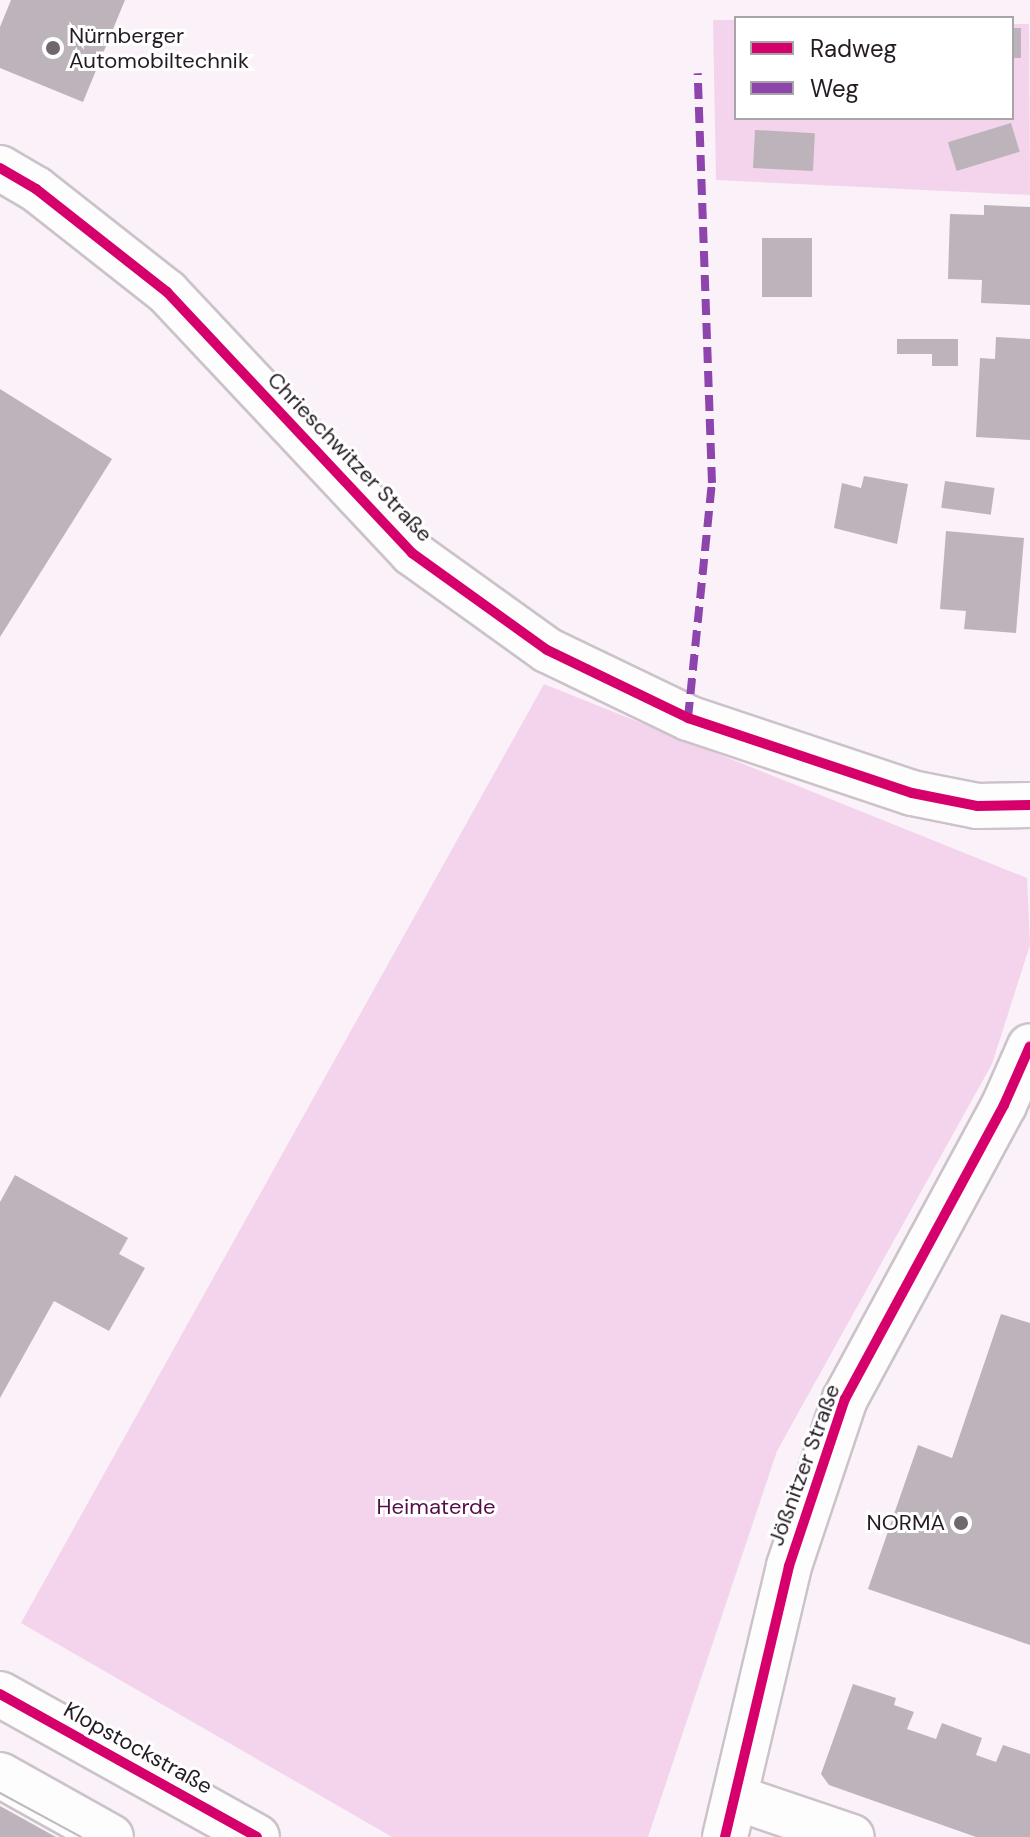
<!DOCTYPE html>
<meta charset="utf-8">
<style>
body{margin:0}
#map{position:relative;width:1030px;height:1837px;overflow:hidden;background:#faf2f8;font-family:"DM Sans",sans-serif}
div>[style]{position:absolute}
.green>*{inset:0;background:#f4d4ec}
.building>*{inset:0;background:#bcb4ba;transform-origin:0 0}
.roads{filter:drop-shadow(2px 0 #cbc3c9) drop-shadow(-2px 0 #cbc3c9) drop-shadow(0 2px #cbc3c9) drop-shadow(0 -2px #cbc3c9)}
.minor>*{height:44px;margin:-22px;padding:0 22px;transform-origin:22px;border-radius:22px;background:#fefdfe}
.tram>*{height:2px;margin:-1px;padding:0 1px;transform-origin:1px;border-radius:1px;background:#bdbabc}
.quiet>*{height:8px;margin-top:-4px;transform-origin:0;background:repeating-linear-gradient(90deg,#8e44ad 0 16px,transparent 0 24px)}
.cycleway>*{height:10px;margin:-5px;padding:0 5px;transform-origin:5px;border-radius:5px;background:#d6006c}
.dots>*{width:22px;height:22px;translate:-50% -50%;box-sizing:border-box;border:4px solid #fff;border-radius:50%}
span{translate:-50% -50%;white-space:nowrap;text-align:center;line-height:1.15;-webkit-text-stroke:6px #fff;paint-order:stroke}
.poi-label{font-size:22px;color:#251c23}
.left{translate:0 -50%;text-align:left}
.right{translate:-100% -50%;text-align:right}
.street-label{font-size:22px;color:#251c23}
.park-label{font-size:22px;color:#560e4b}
.legend{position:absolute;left:734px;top:16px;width:280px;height:104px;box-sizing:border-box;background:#fff;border:2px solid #a8a4a7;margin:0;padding:10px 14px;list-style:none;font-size:24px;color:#251c23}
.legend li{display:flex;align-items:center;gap:16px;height:40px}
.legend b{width:40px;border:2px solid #a8a4a7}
</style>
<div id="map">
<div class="green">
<i style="clip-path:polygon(713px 20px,736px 20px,736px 118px,1012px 118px,1012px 24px,1029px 24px,1030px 195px,716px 180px)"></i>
<i style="clip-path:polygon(544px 684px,1027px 878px,1030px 945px,992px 1064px,777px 1451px,648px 1837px,392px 1837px,21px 1623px)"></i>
</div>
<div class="building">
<i style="clip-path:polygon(11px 0,125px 0,83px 102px,0 68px,0 27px)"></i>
<i style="left:1012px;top:28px;width:9px;height:30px"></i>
<i style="left:1011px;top:123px;width:30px;height:66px;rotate:73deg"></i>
<i style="left:755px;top:130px;width:60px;height:38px;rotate:3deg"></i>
<i style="clip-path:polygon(984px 205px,1030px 207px,1030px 305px,981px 303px,982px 280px,948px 279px,950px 214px,984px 215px)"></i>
<i style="left:762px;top:238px;width:50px;height:59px"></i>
<i style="clip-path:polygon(996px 337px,1030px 339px,1030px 440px,976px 437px,980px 358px,995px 359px)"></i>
<i style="clip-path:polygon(897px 339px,958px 339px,958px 366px,932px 366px,932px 354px,897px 354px)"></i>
<i style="clip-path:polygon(0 389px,112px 459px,0 637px)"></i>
<i style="clip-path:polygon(864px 476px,908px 484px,897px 544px,834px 528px,842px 483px,861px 488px)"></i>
<i style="left:945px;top:481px;width:50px;height:27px;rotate:8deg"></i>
<i style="clip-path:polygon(946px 531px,1024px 538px,1016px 633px,964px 629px,966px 611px,940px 609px)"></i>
<i style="clip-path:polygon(15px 1175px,128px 1238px,119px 1254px,145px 1268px,109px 1331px,54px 1301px,0 1398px,0 1202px)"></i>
<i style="clip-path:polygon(1001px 1314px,1030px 1323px,1030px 1645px,868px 1589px,918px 1445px,952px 1458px)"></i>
<i style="clip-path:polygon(853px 1684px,896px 1698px,894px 1705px,914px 1712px,907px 1729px,936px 1739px,942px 1723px,982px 1738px,976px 1755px,996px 1762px,1003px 1745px,1030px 1754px,1030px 1837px,976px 1837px,829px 1785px,821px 1774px)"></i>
<i style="clip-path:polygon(0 1806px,56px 1837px,0 1837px)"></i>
</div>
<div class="roads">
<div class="minor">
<i style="left:0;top:168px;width:42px;rotate:30.3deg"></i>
<i style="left:36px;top:189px;width:167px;rotate:38.2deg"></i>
<i style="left:167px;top:292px;width:358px;rotate:46.8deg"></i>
<i style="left:412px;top:553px;width:166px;rotate:35.7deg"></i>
<i style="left:547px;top:650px;width:157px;rotate:25.7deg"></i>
<i style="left:688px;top:718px;width:236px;rotate:18.5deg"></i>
<i style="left:912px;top:793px;width:66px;rotate:11.3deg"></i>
<i style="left:977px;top:806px;width:53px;rotate:-1.1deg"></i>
<i style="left:0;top:1694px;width:294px;rotate:29.1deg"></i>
<i style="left:0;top:1775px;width:127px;rotate:29.2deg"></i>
<i style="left:737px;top:1798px;width:121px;rotate:18.7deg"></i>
<i style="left:725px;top:1837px;width:278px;rotate:-76.7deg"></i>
<i style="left:789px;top:1566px;width:176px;rotate:-71.5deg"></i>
<i style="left:845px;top:1399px;width:334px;rotate:-61.6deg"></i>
<i style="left:1004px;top:1105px;width:64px;rotate:-66.2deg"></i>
</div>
</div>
<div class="tram">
<i style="left:0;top:1793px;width:92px;rotate:28.5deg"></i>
</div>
<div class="quiet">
<i style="left:688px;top:718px;width:236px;rotate:-84.2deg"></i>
<i style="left:712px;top:483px;width:410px;rotate:-92deg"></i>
</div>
<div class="cycleway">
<i style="left:0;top:168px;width:42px;rotate:30.3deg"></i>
<i style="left:36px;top:189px;width:167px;rotate:38.2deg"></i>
<i style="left:167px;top:292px;width:358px;rotate:46.8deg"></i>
<i style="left:412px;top:553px;width:166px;rotate:35.7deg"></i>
<i style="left:547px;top:650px;width:157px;rotate:25.7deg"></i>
<i style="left:688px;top:718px;width:236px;rotate:18.5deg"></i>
<i style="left:912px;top:793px;width:66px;rotate:11.3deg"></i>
<i style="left:977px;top:806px;width:53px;rotate:-1.1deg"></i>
<i style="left:0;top:1694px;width:294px;rotate:29.1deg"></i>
<i style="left:725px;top:1837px;width:278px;rotate:-76.7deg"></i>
<i style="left:789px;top:1566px;width:176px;rotate:-71.5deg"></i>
<i style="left:845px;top:1399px;width:334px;rotate:-61.6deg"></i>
<i style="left:1004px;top:1105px;width:64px;rotate:-66.2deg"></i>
</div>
<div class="dots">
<i style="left:53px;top:48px;background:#70676e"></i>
<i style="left:961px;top:1523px;background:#70676e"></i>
</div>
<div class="poi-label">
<span class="left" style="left:69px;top:48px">Nürnberger<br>Automobiltechnik</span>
<span class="right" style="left:945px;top:1523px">NORMA</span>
</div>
<div class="street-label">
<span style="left:350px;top:457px;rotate:46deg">Chrieschwitzer Straße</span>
<span style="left:804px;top:1465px;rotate:-70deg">Jößnitzer Straße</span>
<span style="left:138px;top:1748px;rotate:29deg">Klopstockstraße</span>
</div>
<div class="park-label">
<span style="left:436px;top:1507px">Heimaterde</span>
</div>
<ul class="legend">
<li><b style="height:10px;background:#d6006c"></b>Radweg</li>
<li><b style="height:10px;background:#8e44ad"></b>Weg</li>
</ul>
</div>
